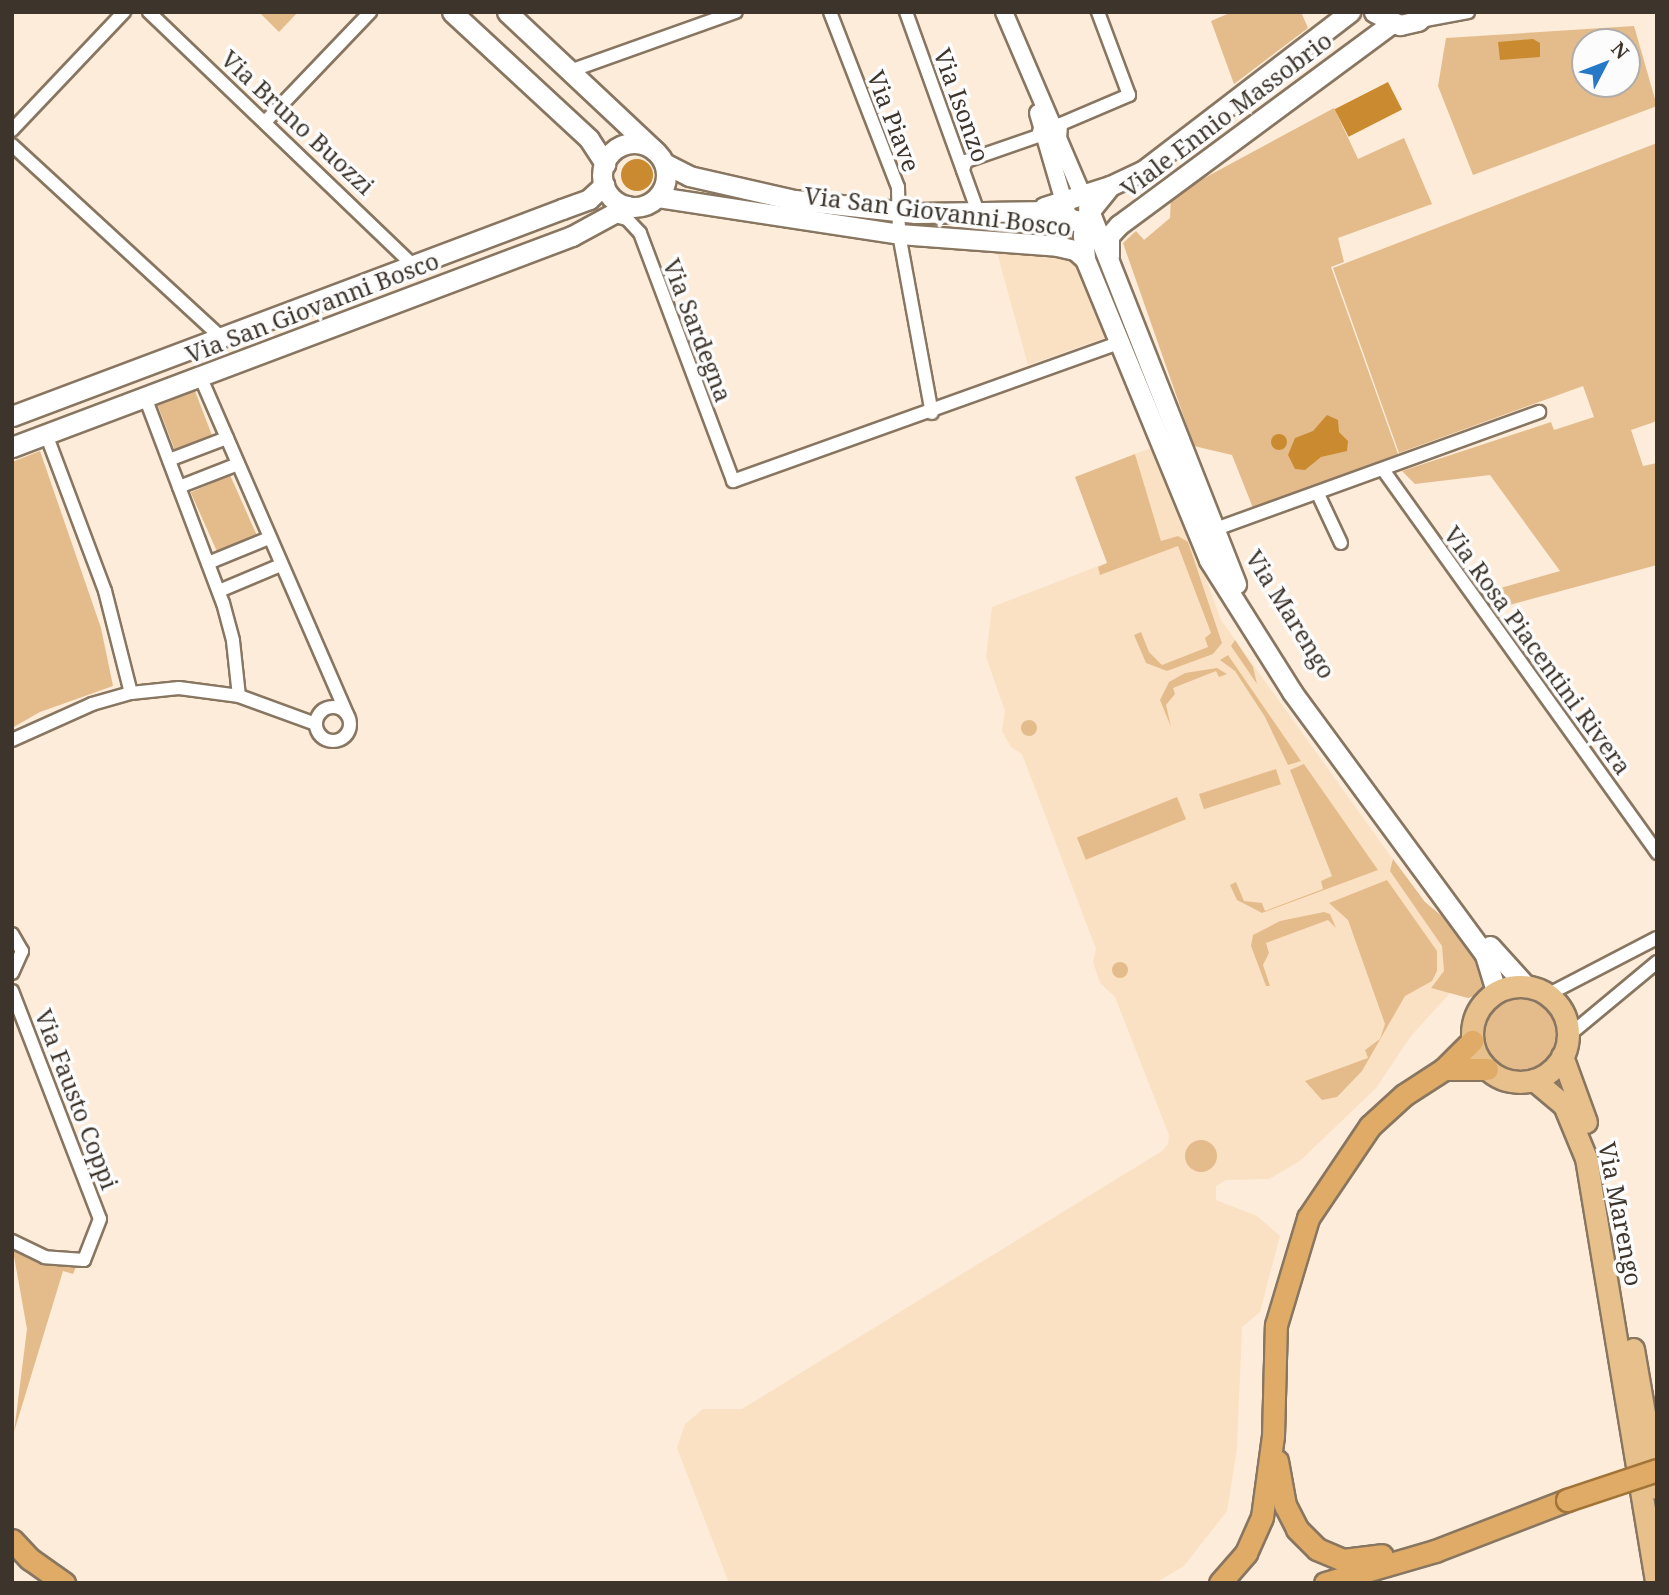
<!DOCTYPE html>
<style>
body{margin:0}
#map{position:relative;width:1669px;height:1595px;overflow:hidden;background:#fcecd9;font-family:"Noto Serif",serif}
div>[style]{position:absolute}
.built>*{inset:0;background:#fbe1c3}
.green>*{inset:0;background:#e4bc8c;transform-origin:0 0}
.round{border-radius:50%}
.water>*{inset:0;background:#ca8a2f;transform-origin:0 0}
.roads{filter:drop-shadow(2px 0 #887661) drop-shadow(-2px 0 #887661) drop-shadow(0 2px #887661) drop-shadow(0 -2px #887661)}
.minor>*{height:12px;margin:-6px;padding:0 6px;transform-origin:6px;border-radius:6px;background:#fff}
.minor>.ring{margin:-6px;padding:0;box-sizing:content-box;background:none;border:12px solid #fff;border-radius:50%}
.tertiary>*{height:16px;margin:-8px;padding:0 8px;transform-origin:8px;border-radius:8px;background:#fff}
.secondary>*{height:19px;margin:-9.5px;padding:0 9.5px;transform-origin:9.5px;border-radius:9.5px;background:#fff}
.secondary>.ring{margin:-9.5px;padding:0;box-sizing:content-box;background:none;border:19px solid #fff;border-radius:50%}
.primary>*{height:21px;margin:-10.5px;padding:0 10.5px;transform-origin:10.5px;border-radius:10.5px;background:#e7c08c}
.primary>.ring{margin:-10.5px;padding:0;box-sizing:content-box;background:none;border:21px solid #e7c08c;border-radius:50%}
.trunk>*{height:21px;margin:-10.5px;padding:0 10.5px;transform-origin:10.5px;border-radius:10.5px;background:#dfab66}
.bridges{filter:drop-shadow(2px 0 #a17438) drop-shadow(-2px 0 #a17438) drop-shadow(0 2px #a17438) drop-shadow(0 -2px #a17438)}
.trunk-bridge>*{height:21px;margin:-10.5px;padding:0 10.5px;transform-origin:10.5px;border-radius:10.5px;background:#dfab66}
span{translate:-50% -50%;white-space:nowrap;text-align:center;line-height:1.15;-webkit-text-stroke:7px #fcfcfc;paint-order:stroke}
.street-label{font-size:24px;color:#3d352c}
.frame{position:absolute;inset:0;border:14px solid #3d352c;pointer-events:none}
.north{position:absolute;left:1571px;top:28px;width:70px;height:70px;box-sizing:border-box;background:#fcfcfc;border:2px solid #b0aca9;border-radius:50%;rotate:48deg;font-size:19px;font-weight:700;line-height:28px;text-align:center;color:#3d352c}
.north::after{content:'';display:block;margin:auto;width:24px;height:32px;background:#2679c7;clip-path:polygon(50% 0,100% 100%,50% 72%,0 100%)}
</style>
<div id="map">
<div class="built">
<i style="clip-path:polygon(996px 249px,1077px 259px,1113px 335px,1028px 365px)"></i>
<i style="clip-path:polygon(1157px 446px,1221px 620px,1423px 901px,1479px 961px,1411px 1036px,1376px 1088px,1300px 1161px,1269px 1179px,1226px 1180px,1216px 1186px,1216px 1200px,1257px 1216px,1280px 1236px,1260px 1312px,1242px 1327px,1237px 1449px,1227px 1511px,1184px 1566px,1155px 1583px,729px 1583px,677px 1448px,685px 1424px,703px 1409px,742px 1409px,1162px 1151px,1168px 1144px,1169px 1135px,1115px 997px,1100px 983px,1093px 962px,1096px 949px,1022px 754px,1011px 747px,1002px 731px,1005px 711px,986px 657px,992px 607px,1161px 542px,1135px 454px)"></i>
</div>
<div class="green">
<i style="clip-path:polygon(259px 12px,298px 12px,279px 32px)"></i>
<i style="clip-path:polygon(1232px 12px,1301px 12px,1308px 28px,1234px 84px,1211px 21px)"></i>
<i style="clip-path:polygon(evenodd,1634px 26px,1657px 106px,1473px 175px,1438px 86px,1446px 38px,1634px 26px,1585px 42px,1627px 42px,1627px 84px,1585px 84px,1585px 42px)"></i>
<i style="clip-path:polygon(1334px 108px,1358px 159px,1404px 138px,1432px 204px,1338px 238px,1344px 262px,1331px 267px,1398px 454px,1253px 508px,1232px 455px,1194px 446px,1123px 243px,1136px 231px,1144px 240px,1170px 218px,1171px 196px)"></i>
<i style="clip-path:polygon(1657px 143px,1657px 421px,1631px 430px,1643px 466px,1657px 463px,1657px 565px,1502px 607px,1490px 591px,1560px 571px,1490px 475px,1415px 484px,1402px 471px,1551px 422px,1554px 430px,1594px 417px,1583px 386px,1399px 453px,1333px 268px)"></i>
<i style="left:195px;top:391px;width:47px;height:40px;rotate:69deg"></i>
<i style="clip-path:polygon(40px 451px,101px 628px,113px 686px,40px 712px,12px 728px,12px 462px)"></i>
<i style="clip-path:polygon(1135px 454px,1161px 541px,1178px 536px,1188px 542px,1222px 643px,1213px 654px,1167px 671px,1146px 663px,1134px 635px,1141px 632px,1149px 652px,1162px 665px,1208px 647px,1205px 638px,1211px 633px,1178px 546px,1100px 575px,1098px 567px,1107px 563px,1075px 477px)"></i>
<i style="left:230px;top:475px;width:66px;height:43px;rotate:66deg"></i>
<i style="clip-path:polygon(1235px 640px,1253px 667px,1257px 684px,1231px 646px)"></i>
<i style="clip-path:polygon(1228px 655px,1301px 761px,1288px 765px,1265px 717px,1235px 671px,1220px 660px)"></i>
<i style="clip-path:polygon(1217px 668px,1227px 674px,1219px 677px,1216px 671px,1173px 688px,1175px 694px,1166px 705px,1171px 727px,1160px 700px,1169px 682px,1185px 673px)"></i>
<i class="round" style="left:1021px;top:720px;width:16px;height:16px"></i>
<i style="clip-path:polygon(1304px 764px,1378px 870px,1262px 913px,1237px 900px,1230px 885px,1236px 882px,1244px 901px,1262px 903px,1265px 911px,1323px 889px,1321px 881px,1332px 876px,1290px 770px)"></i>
<i style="left:1276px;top:769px;width:16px;height:81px;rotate:72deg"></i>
<i style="left:1177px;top:797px;width:24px;height:108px;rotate:68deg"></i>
<i style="clip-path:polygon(1393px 859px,1425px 902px,1455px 927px,1478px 957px,1486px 986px,1478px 995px,1468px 998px,1431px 988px,1444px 971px,1442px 946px,1390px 871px)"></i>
<i style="clip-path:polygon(1387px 880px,1437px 951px,1437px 971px,1432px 981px,1405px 996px,1362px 1071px,1337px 1097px,1322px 1100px,1305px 1081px,1368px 1058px,1365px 1050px,1380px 1039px,1385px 1024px,1348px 920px,1329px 903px)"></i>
<i style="clip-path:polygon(1324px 912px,1330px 914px,1336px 928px,1328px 920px,1266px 943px,1269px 953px,1263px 965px,1270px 986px,1266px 986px,1251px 946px,1253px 935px,1280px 921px)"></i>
<i class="round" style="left:1112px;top:962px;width:16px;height:16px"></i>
<i class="round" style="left:1482px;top:999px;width:76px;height:76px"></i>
<i class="round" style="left:1185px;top:1140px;width:32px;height:32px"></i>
<i style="clip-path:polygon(12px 1245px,76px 1267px,73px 1274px,63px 1271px,14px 1432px,27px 1329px)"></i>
</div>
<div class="water">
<i style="clip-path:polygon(1533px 39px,1540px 43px,1540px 57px,1500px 60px,1498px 42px)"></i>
<i style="left:1388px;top:82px;width:31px;height:60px;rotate:63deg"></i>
<i class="round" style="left:621px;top:159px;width:32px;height:32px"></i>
<i style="clip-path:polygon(1327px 415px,1338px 420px,1339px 432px,1348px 441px,1347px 451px,1321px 457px,1305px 470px,1295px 469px,1288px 455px,1295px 438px,1313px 431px)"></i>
<i class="round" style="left:1271px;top:434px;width:16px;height:16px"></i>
</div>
<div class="roads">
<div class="minor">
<i style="left:149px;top:12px;width:367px;rotate:43.8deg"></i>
<i style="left:830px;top:12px;width:188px;rotate:68.8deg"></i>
<i style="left:898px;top:187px;width:47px;rotate:88.8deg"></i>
<i style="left:899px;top:234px;width:182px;rotate:79.6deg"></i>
<i style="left:906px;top:12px;width:213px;rotate:70.2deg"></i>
<i style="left:1420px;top:21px;width:49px;rotate:-10.6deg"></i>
<i style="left:570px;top:71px;width:176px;rotate:-19.6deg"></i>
<i style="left:266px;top:121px;width:151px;rotate:-46.3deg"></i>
<i style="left:12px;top:130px;width:163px;rotate:-46.5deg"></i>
<i style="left:1060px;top:139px;width:15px;rotate:-86deg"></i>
<i style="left:1061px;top:124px;width:74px;rotate:-23.1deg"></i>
<i style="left:1129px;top:95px;width:89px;rotate:-110.5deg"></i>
<i style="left:12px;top:145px;width:285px;rotate:42.6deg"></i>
<i style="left:963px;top:170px;width:9px;rotate:-72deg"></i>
<i style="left:966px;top:161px;width:76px;rotate:-19.1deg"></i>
<i style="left:1038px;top:136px;width:12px;rotate:-76deg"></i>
<i style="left:611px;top:215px;width:16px;rotate:14deg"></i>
<i style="left:627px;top:219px;width:19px;rotate:47deg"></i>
<i style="left:640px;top:233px;width:265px;rotate:69.4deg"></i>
<i style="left:733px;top:481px;width:413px;rotate:-19.7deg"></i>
<i style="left:200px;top:376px;width:369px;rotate:66.5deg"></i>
<i style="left:145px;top:397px;width:220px;rotate:69.3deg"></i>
<i style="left:223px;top:603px;width:39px;rotate:75deg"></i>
<i style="left:233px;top:641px;width:55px;rotate:83.8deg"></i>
<i style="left:46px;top:434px;width:168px;rotate:69.4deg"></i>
<i style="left:105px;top:591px;width:105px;rotate:75.7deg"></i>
<i style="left:169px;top:460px;width:62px;rotate:-20.8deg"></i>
<i style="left:1384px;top:471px;width:470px;rotate:54.4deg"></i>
<i style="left:179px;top:487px;width:63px;rotate:-21.3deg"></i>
<i style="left:1318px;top:494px;width:54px;rotate:64.9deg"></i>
<i style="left:1213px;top:530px;width:347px;rotate:-19.9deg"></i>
<i style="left:208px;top:563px;width:66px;rotate:-22.3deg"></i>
<i style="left:219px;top:591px;width:67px;rotate:-22.8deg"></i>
<i class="ring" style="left:316px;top:707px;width:22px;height:22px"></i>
<i style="left:12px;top:740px;width:88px;rotate:-24.2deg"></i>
<i style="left:92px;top:704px;width:41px;rotate:-15.8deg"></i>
<i style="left:131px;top:693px;width:48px;rotate:-5.9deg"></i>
<i style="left:179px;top:688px;width:61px;rotate:7.6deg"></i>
<i style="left:239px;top:696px;width:82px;rotate:20deg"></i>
<i style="left:12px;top:934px;width:20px;rotate:60deg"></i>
<i style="left:22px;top:951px;width:24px;rotate:114deg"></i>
<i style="left:12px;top:991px;width:244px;rotate:68.9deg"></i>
<i style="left:100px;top:1219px;width:44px;rotate:111.3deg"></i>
<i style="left:84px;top:1260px;width:39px;rotate:-176deg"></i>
<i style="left:45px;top:1257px;width:37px;rotate:-154deg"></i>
<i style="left:1547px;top:995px;width:124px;rotate:-27.4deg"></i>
<i style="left:1568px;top:1036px;width:116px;rotate:-39.7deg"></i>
</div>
<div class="tertiary">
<i style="left:1004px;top:12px;width:200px;rotate:66.8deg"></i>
<i style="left:1038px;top:113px;width:103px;rotate:73.7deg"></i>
</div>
<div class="secondary">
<i style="left:452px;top:12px;width:187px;rotate:42.8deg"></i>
<i style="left:589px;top:139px;width:30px;rotate:57deg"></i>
<i style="left:507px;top:12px;width:203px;rotate:43.2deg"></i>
<i style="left:1374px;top:12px;width:29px;rotate:27deg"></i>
<i style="left:1400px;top:25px;width:18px;rotate:-13deg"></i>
<i style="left:1418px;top:21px;width:13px;rotate:-42deg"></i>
<i class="ring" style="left:602px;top:143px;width:45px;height:45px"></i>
<i style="left:664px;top:163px;width:28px;rotate:27deg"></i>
<i style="left:689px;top:176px;width:109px;rotate:12.8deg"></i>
<i style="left:795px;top:200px;width:121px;rotate:6.2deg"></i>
<i style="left:915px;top:213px;width:135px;rotate:-0.8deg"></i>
<i style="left:1050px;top:211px;width:27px;rotate:20deg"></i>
<i style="left:1075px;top:220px;width:20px;rotate:37deg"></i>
<i style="left:1110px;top:186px;width:35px;rotate:129deg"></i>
<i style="left:1088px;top:213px;width:23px;rotate:103deg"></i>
<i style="left:1083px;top:235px;width:24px;rotate:85deg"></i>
<i style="left:1085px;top:259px;width:326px;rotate:67.6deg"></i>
<i style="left:1209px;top:560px;width:156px;rotate:57.8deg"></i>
<i style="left:1292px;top:692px;width:326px;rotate:53.7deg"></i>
<i style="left:1485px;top:955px;width:39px;rotate:73deg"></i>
<i style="left:658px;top:197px;width:244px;rotate:8.7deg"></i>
<i style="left:899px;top:234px;width:158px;rotate:4.3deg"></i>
<i style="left:1057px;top:246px;width:18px;rotate:13deg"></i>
<i style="left:1075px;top:250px;width:13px;rotate:42deg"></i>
<i style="left:1044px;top:207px;width:69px;rotate:-17.7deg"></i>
<i style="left:1110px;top:186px;width:38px;rotate:-25deg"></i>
<i style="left:1144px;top:170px;width:260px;rotate:-37.5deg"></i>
<i style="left:1088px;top:208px;width:404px;rotate:68.5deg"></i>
<i style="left:1109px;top:256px;width:20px;rotate:-90deg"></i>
<i style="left:1109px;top:236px;width:15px;rotate:-48deg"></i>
<i style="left:1119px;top:225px;width:338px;rotate:-36.5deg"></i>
<i style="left:12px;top:416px;width:588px;rotate:-20.62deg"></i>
<i style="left:562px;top:209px;width:29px;rotate:-20deg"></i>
<i style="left:589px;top:199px;width:21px;rotate:-43deg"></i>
<i style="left:12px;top:447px;width:598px;rotate:-20.65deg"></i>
<i style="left:572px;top:236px;width:63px;rotate:-28.6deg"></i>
<i style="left:1490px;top:946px;width:55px;rotate:47.9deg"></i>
</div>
<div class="primary">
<i class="ring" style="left:1472px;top:986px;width:75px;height:75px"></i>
<i style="left:1562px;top:1056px;width:70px;rotate:70deg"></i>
<i style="left:1534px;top:1080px;width:39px;rotate:40deg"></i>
<i style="left:1564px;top:1105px;width:57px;rotate:67.5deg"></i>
<i style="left:1586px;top:1158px;width:431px;rotate:80.6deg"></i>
<i style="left:1633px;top:1349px;width:141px;rotate:80.2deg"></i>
</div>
<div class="trunk">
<i style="left:1444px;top:1069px;width:43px"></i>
<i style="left:1277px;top:1461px;width:45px;rotate:79.7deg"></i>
<i style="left:1285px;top:1505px;width:27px;rotate:63deg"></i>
<i style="left:1297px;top:1529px;width:28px;rotate:45deg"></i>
<i style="left:1317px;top:1549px;width:28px;rotate:23deg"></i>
<i style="left:1343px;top:1560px;width:39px;rotate:-7deg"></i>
<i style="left:12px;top:1540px;width:26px;rotate:47deg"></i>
<i style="left:30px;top:1559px;width:42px;rotate:35.2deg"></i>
<i style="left:1220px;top:1583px;width:40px;rotate:-49deg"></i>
<i style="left:1246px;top:1553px;width:39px;rotate:-66deg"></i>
<i style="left:1262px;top:1517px;width:82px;rotate:-82.3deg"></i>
<i style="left:1273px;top:1436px;width:111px;rotate:-88.5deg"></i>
<i style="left:1276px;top:1325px;width:112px;rotate:-73.3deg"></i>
<i style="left:1308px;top:1218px;width:111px;rotate:-56deg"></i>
<i style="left:1370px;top:1126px;width:46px;rotate:-42.4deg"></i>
<i style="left:1404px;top:1095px;width:48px;rotate:-33deg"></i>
<i style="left:1444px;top:1069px;width:40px;rotate:-45deg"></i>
<i style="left:1325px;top:1583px;width:115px;rotate:-16.2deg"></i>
<i style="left:1435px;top:1551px;width:142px;rotate:-21.1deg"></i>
</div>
</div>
<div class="bridges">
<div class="trunk-bridge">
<i style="left:1567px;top:1500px;width:95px;rotate:-18.4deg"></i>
</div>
</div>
<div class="street-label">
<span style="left:962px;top:105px;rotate:70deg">Via Isonzo</span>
<span style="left:1226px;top:114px;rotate:-37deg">Viale Ennio Massobrio</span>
<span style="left:894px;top:121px;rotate:69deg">Via Piave</span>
<span style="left:298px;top:122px;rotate:43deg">Via Bruno Buozzi</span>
<span style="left:938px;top:211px;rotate:7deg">Via San Giovanni Bosco</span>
<span style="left:312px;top:307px;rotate:-21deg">Via San Giovanni Bosco</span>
<span style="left:698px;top:330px;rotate:69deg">Via Sardegna</span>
<span style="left:1291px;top:614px;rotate:58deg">Via Marengo</span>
<span style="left:1538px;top:650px;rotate:54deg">Via Rosa Piacentini Rivera</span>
<span style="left:77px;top:1099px;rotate:69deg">Via Fausto Coppi</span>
<span style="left:1621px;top:1214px;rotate:79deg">Via Marengo</span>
</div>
<div class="frame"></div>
<div class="north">N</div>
</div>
